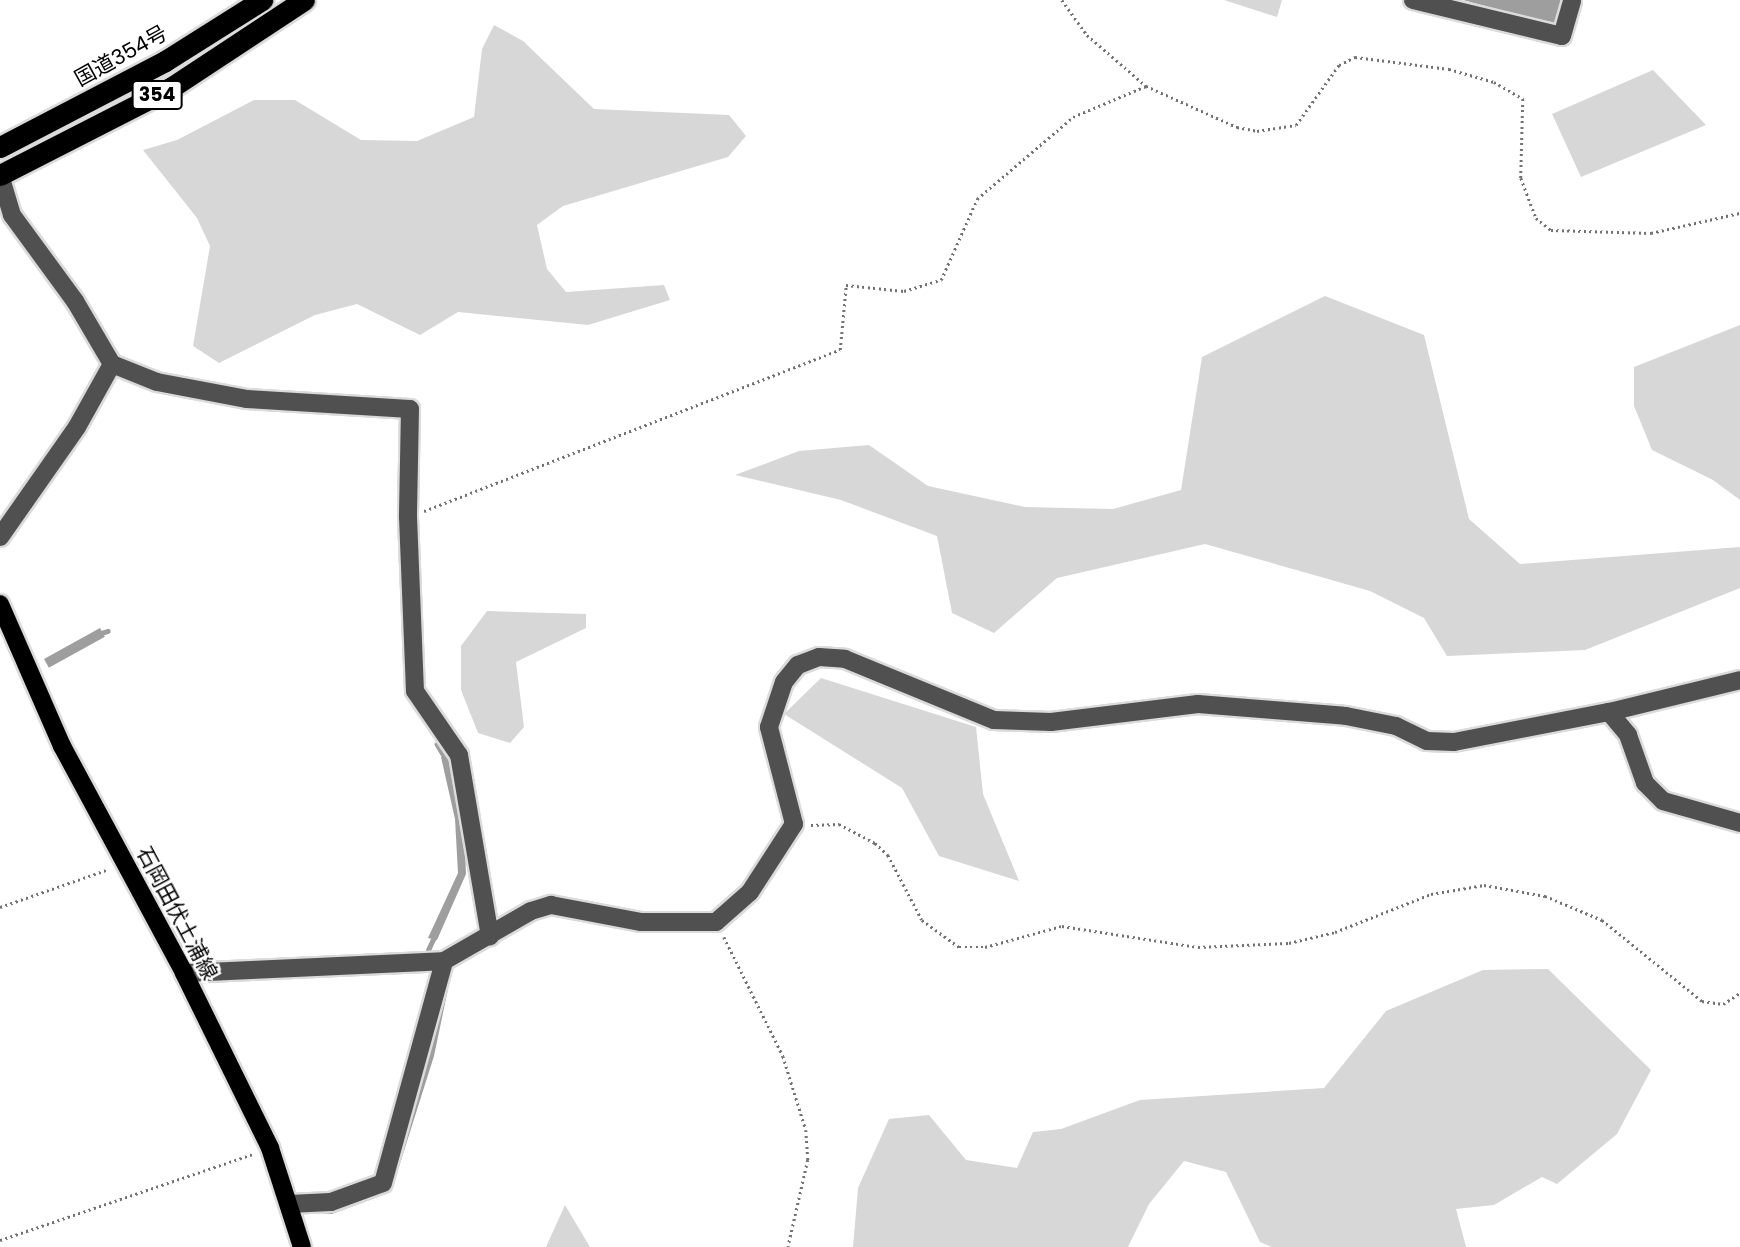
<!DOCTYPE html>
<meta charset="utf-8">
<style>
body{margin:0}
#map{position:relative;width:1740px;height:1247px;overflow:hidden;background:#fff;font-family:Poppins,"Noto Sans JP",sans-serif}
div>[style]{position:absolute}
.green>*{inset:0;background:#d7d7d7}
.water>*{inset:0;background:#9e9e9e;transform-origin:0 0}
.stream>*{height:4.5px;margin:-2.25px;padding:0 2.25px;transform-origin:2.25px;border-radius:2.25px;background:#9e9e9e}
.path>*{height:2.5px;margin-top:-1.25px;transform-origin:0;background:repeating-linear-gradient(90deg,#727272 0 2px,transparent 0 5.5px)}
.roads{filter:drop-shadow(2px 0 #dbdbdb) drop-shadow(-2px 0 #dbdbdb) drop-shadow(0 2px #dbdbdb) drop-shadow(0 -2px #dbdbdb)}
.minor>*{height:18px;margin:-9px;padding:0 9px;transform-origin:9px;border-radius:9px;background:#505050}
.major>*{height:18px;margin:-9px;padding:0 9px;transform-origin:9px;border-radius:9px;background:#000}
.highway>*{height:21px;margin:-10.5px;padding:0 10.5px;transform-origin:10.5px;border-radius:10.5px;background:#000}
span{translate:-50% -50%;white-space:nowrap;text-align:center;line-height:1.15;-webkit-text-stroke:5px #fff;paint-order:stroke}
.shield-label span{padding:2px 5px;background:#fff;border:2px solid;border-radius:5px;-webkit-text-stroke-width:0}
.shield-label{font-size:19px;color:#000;font-weight:700}
.street-label{font-size:21px;color:#000}
</style>
<div id="map">
<div class="green">
<i style="clip-path:polygon(1224px 0,1282px 0,1277px 17px)"></i>
<i style="clip-path:polygon(494px 25px,523px 41px,594px 109px,729px 115px,746px 136px,728px 157px,563px 206px,537px 225px,547px 269px,566px 292px,664px 285px,670px 300px,588px 325px,458px 312px,420px 335px,357px 304px,315px 315px,219px 363px,193px 346px,210px 246px,197px 218px,143px 150px,177px 140px,254px 100px,295px 100px,361px 140px,417px 141px,474px 117px,482px 49px)"></i>
<i style="clip-path:polygon(1653px 70px,1706px 125px,1581px 177px,1552px 114px)"></i>
<i style="clip-path:polygon(1325px 296px,1424px 335px,1469px 519px,1520px 564px,1740px 547px,1740px 588px,1585px 650px,1447px 656px,1424px 618px,1370px 591px,1205px 544px,1057px 578px,994px 633px,952px 613px,937px 536px,841px 500px,735px 475px,799px 451px,869px 445px,928px 486px,1025px 507px,1113px 509px,1181px 490px,1202px 357px)"></i>
<i style="clip-path:polygon(1740px 325px,1740px 500px,1713px 480px,1652px 450px,1634px 406px,1634px 367px)"></i>
<i style="clip-path:polygon(487px 611px,586px 614px,586px 628px,516px 662px,524px 727px,510px 743px,478px 733px,461px 690px,461px 646px)"></i>
<i style="clip-path:polygon(821px 678px,976px 727px,983px 794px,1019px 881px,939px 856px,902px 788px,784px 714px)"></i>
<i style="clip-path:polygon(1548px 969px,1651px 1070px,1617px 1134px,1557px 1184px,1542px 1177px,1494px 1205px,1456px 1209px,1466px 1247px,1272px 1247px,1260px 1242px,1226px 1172px,1184px 1161px,1149px 1204px,1128px 1247px,853px 1247px,858px 1188px,889px 1119px,929px 1115px,966px 1160px,1017px 1168px,1033px 1132px,1061px 1129px,1140px 1100px,1324px 1088px,1386px 1011px,1483px 970px)"></i>
<i style="clip-path:polygon(565px 1205px,590px 1247px,546px 1247px)"></i>
</div>
<div class="water">
<i style="clip-path:polygon(1463px 0,1565px 0,1558px 26px)"></i>
<i style="left:100px;top:628px;width:10px;height:64px;rotate:61deg"></i>
<i style="clip-path:polygon(449px 755px,464px 819px,466px 874px,437px 940px,428px 938px,458px 873px,455px 819px,441px 757px)"></i>
<i style="clip-path:polygon(440px 987px,448px 989px,434px 1056px,391px 1192px,332px 1214px,316px 1213px,317px 1205px,386px 1186px)"></i>
</div>
<div class="stream">
<i style="left:98px;top:634px;width:10px;rotate:-17deg"></i>
<i style="left:437px;top:744px;width:17px;rotate:59deg"></i>
<i style="left:428px;top:950px;width:17px;rotate:-65deg"></i>
</div>
<div class="path">
<i style="left:1062px;top:0;width:43px;rotate:54.5deg"></i>
<i style="left:1087px;top:35px;width:78px;rotate:40.8deg"></i>
<i style="left:1146px;top:86px;width:100px;rotate:24.3deg"></i>
<i style="left:1237px;top:127px;width:20px;rotate:11deg"></i>
<i style="left:1257px;top:131px;width:39px;rotate:-9deg"></i>
<i style="left:1296px;top:125px;width:74px;rotate:-54.4deg"></i>
<i style="left:1339px;top:65px;width:18px;rotate:-27deg"></i>
<i style="left:1355px;top:57px;width:95px;rotate:7.3deg"></i>
<i style="left:1449px;top:69px;width:47px;rotate:16.1deg"></i>
<i style="left:1494px;top:82px;width:34px;rotate:30deg"></i>
<i style="left:1523px;top:99px;width:79px;rotate:91.5deg"></i>
<i style="left:1521px;top:178px;width:43px;rotate:69.4deg"></i>
<i style="left:1536px;top:218px;width:19px;rotate:39deg"></i>
<i style="left:1551px;top:230px;width:100px;rotate:1.7deg"></i>
<i style="left:1651px;top:233px;width:91px;rotate:-12.7deg"></i>
<i style="left:424px;top:511px;width:446px;rotate:-21.2deg"></i>
<i style="left:840px;top:350px;width:65px;rotate:-84.7deg"></i>
<i style="left:846px;top:285px;width:58px;rotate:5.9deg"></i>
<i style="left:904px;top:291px;width:39px;rotate:-17deg"></i>
<i style="left:941px;top:280px;width:89px;rotate:-66deg"></i>
<i style="left:977px;top:199px;width:126px;rotate:-40.5deg"></i>
<i style="left:1073px;top:117px;width:79px;rotate:-23deg"></i>
<i style="left:811px;top:825px;width:28px;rotate:-2deg"></i>
<i style="left:839px;top:824px;width:41px;rotate:27.8deg"></i>
<i style="left:875px;top:843px;width:18px;rotate:43deg"></i>
<i style="left:888px;top:855px;width:73px;rotate:62.4deg"></i>
<i style="left:922px;top:920px;width:46px;rotate:36.1deg"></i>
<i style="left:959px;top:947px;width:26px"></i>
<i style="left:985px;top:947px;width:80px;rotate:-15.3deg"></i>
<i style="left:1062px;top:926px;width:138px;rotate:8.8deg"></i>
<i style="left:1198px;top:947px;width:91px;rotate:-2.5deg"></i>
<i style="left:1289px;top:943px;width:47px;rotate:-13.4deg"></i>
<i style="left:1335px;top:932px;width:103px;rotate:-21.6deg"></i>
<i style="left:1431px;top:894px;width:54px;rotate:-9.6deg"></i>
<i style="left:1484px;top:885px;width:62px;rotate:10.2deg"></i>
<i style="left:1545px;top:896px;width:62px;rotate:22.8deg"></i>
<i style="left:1602px;top:920px;width:129px;rotate:39deg"></i>
<i style="left:1702px;top:1001px;width:21px;rotate:8deg"></i>
<i style="left:1723px;top:1004px;width:20px;rotate:-33deg"></i>
<i style="left:0;top:907px;width:115px;rotate:-19.2deg"></i>
<i style="left:724px;top:937px;width:133px;rotate:63.6deg"></i>
<i style="left:783px;top:1056px;width:77px;rotate:72.7deg"></i>
<i style="left:806px;top:1130px;width:30px;rotate:86deg"></i>
<i style="left:808px;top:1160px;width:89px;rotate:102.9deg"></i>
<i style="left:0;top:1240px;width:269px;rotate:-18.8deg"></i>
</div>
<div class="roads">
<div class="minor">
<i style="left:1413px;top:0;width:153px;rotate:13.6deg"></i>
<i style="left:1562px;top:36px;width:37px;rotate:-74deg"></i>
<i style="left:0;top:175px;width:42px;rotate:73.3deg"></i>
<i style="left:12px;top:215px;width:107px;rotate:53.8deg"></i>
<i style="left:75px;top:301px;width:73px;rotate:59.6deg"></i>
<i style="left:112px;top:364px;width:48px;rotate:21.8deg"></i>
<i style="left:157px;top:382px;width:92px;rotate:10.7deg"></i>
<i style="left:247px;top:399px;width:163px;rotate:3.5deg"></i>
<i style="left:410px;top:409px;width:108px;rotate:91.1deg"></i>
<i style="left:408px;top:517px;width:174px;rotate:87.7deg"></i>
<i style="left:415px;top:691px;width:78px;rotate:55.5deg"></i>
<i style="left:459px;top:755px;width:184px;rotate:80.3deg"></i>
<i style="left:0;top:537px;width:134px;rotate:-55deg"></i>
<i style="left:77px;top:427px;width:72px;rotate:-60.9deg"></i>
<i style="left:1609px;top:712px;width:30px;rotate:50deg"></i>
<i style="left:1628px;top:735px;width:51px;rotate:70.5deg"></i>
<i style="left:1645px;top:783px;width:25px;rotate:45deg"></i>
<i style="left:1663px;top:801px;width:80px;rotate:15.9deg"></i>
<i style="left:184px;top:973px;width:260px;rotate:-2.6deg"></i>
<i style="left:444px;top:961px;width:100px;rotate:-29.9deg"></i>
<i style="left:531px;top:911px;width:21px;rotate:-17deg"></i>
<i style="left:551px;top:905px;width:92px;rotate:10.7deg"></i>
<i style="left:641px;top:922px;width:75px"></i>
<i style="left:716px;top:922px;width:45px;rotate:-41.4deg"></i>
<i style="left:750px;top:892px;width:81px;rotate:-57.1deg"></i>
<i style="left:794px;top:824px;width:100px;rotate:-104.5deg"></i>
<i style="left:769px;top:727px;width:47px;rotate:-71.6deg"></i>
<i style="left:784px;top:682px;width:22px;rotate:-51deg"></i>
<i style="left:798px;top:665px;width:22px;rotate:-21deg"></i>
<i style="left:819px;top:657px;width:26px;rotate:4deg"></i>
<i style="left:845px;top:659px;width:161px;rotate:22.3deg"></i>
<i style="left:994px;top:720px;width:57px;rotate:2deg"></i>
<i style="left:1051px;top:722px;width:148px;rotate:-7deg"></i>
<i style="left:1198px;top:704px;width:148px;rotate:4.6deg"></i>
<i style="left:1346px;top:716px;width:51px;rotate:11.3deg"></i>
<i style="left:1396px;top:726px;width:34px;rotate:26deg"></i>
<i style="left:1427px;top:741px;width:27px;rotate:2deg"></i>
<i style="left:1454px;top:742px;width:158px;rotate:-11deg"></i>
<i style="left:1609px;top:712px;width:135px;rotate:-13.7deg"></i>
<i style="left:289px;top:1204px;width:42px;rotate:-2.7deg"></i>
<i style="left:331px;top:1202px;width:55px;rotate:-20.1deg"></i>
<i style="left:383px;top:1183px;width:230px;rotate:-74.6deg"></i>
</div>
<div class="major">
<i style="left:0;top:604px;width:155px;rotate:66.4deg"></i>
<i style="left:62px;top:746px;width:258px;rotate:61.7deg"></i>
<i style="left:184px;top:973px;width:195px;rotate:63.8deg"></i>
<i style="left:270px;top:1148px;width:104px;rotate:72.1deg"></i>
</div>
<div class="highway">
<i style="left:0;top:147px;width:186px;rotate:-27.5deg"></i>
<i style="left:165px;top:61px;width:115px;rotate:-32.2deg"></i>
<i style="left:0;top:175px;width:193px;rotate:-27.1deg"></i>
<i style="left:172px;top:87px;width:158px;rotate:-33.4deg"></i>
</div>
</div>
<div class="shield-label">
<span style="left:157px;top:95px">354</span>
</div>
<div class="street-label">
<span style="left:121px;top:56px;rotate:-29deg">国道354号</span>
<span style="left:177px;top:913px;rotate:62deg">石岡田伏土浦線</span>
</div>
</div>
